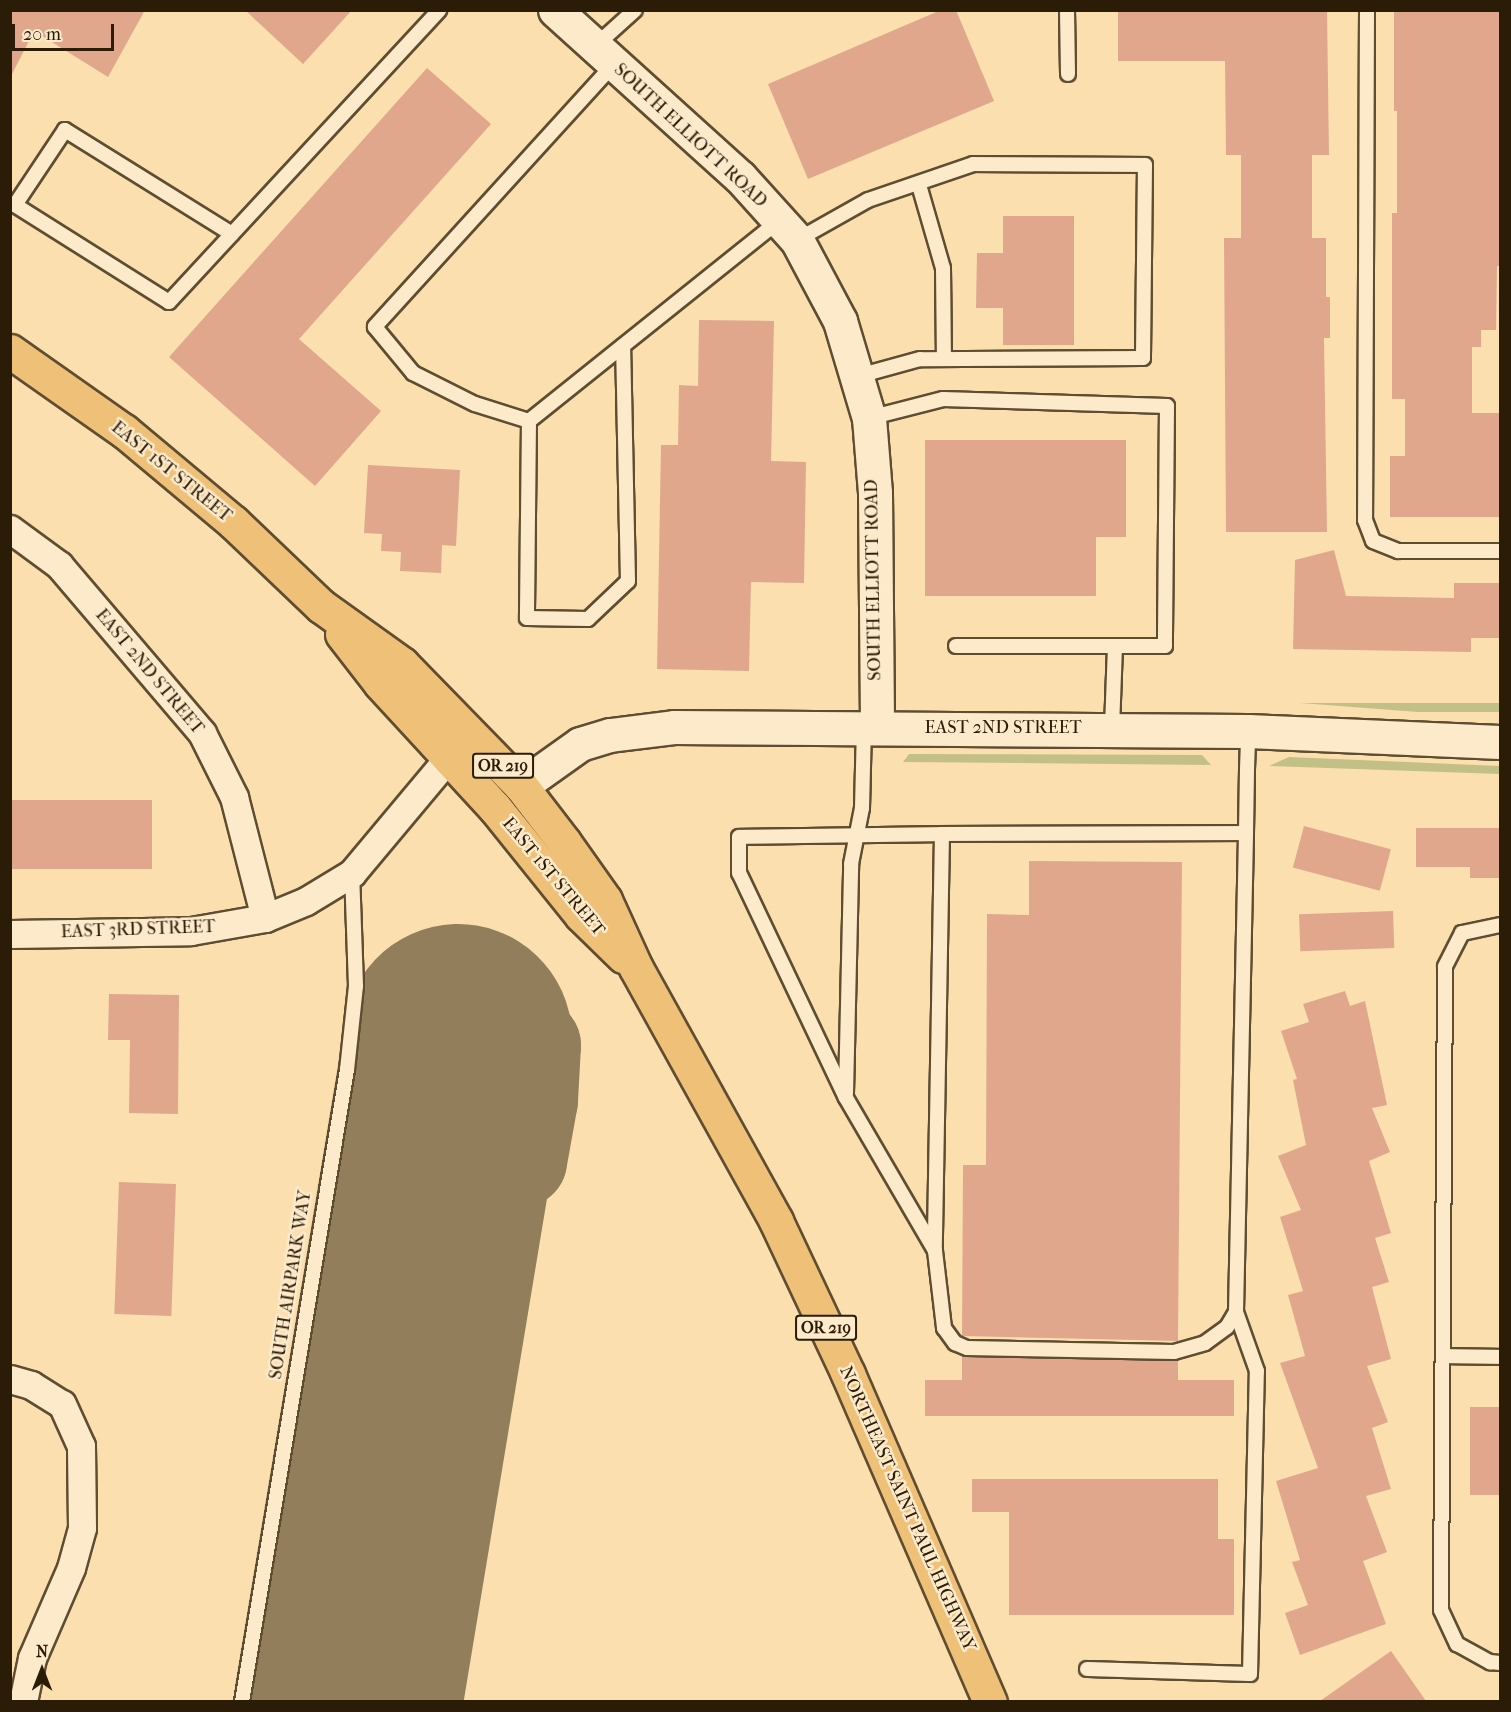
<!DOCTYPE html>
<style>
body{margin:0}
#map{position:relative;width:1511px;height:1712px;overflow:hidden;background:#fbdfaf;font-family:"IM FELL French Canon",serif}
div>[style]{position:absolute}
.green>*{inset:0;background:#c3c087}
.taxiway>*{height:92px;margin:-46px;padding:0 46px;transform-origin:46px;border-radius:46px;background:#937e5b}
.runway>*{height:228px;margin:-114px;padding:0 114px;transform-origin:114px;border-radius:114px;background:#937e5b}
.building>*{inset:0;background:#e0a78d;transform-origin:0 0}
.roads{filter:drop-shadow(2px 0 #5f4d31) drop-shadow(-2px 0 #5f4d31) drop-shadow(0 2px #5f4d31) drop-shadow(0 -2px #5f4d31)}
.service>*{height:14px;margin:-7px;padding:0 7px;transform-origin:7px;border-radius:7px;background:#fceacb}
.minor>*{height:27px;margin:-13.5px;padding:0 13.5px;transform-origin:13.5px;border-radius:13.5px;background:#fceacb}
.tertiary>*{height:33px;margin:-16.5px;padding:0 16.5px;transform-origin:16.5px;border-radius:16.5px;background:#fceacb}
.primary>*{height:33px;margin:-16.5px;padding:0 16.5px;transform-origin:16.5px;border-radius:16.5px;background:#eec078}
span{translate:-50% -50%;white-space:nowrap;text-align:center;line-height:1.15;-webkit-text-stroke:5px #fceacb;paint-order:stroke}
.shield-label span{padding:2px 4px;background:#fceacb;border:2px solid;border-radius:4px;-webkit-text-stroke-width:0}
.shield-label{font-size:16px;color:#2b1c07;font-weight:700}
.street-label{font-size:18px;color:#2b1c07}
.frame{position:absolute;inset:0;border:12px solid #2b1c07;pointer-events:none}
.north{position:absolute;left:12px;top:1640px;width:60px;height:60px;-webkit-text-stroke:4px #fceacb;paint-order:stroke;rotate:0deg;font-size:16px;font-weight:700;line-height:24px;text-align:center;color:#2b1c07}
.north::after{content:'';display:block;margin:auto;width:21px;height:27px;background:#2b1c07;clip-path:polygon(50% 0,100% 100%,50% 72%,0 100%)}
.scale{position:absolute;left:12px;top:24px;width:102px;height:27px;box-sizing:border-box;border:3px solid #2b1c07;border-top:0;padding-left:8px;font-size:18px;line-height:21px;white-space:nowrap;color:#2b1c07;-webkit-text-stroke:4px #fceacb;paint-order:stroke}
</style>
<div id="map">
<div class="green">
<i style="clip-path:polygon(1300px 703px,1500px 703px,1500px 712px,1418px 712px)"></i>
<i style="clip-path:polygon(909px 754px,1202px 755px,1211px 765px,903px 762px)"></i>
<i style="clip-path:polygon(1289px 757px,1500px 766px,1500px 774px,1269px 766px)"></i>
</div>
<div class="taxiway">
<i style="left:431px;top:1203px;width:64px;rotate:-20.1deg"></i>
<i style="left:491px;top:1181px;width:36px;rotate:-34deg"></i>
<i style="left:521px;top:1161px;width:62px;rotate:-79.8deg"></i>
<i style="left:532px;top:1100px;width:55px;rotate:-86.9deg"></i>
<i style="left:535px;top:1045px;width:21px;rotate:-133deg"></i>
<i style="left:521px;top:1030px;width:35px;rotate:-170deg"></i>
<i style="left:487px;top:1024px;width:32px;rotate:154deg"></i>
</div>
<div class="runway">
<i style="left:348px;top:1702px;width:673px;rotate:-80.59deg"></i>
</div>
<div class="building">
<i style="clip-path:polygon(10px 10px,145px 10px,108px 77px,34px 31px,10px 78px)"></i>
<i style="clip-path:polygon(245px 10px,352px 10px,303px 64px)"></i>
<i style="clip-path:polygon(941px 10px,956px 10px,994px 101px,808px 179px,768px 84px)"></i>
<i style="clip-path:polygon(1118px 10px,1327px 10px,1329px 155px,1312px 155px,1312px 238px,1326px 238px,1326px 297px,1330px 297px,1330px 338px,1324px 338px,1327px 532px,1226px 532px,1224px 238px,1241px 238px,1241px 155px,1226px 155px,1225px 61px,1118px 61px)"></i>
<i style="clip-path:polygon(1394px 10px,1500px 10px,1500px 266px,1497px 266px,1496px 330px,1481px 330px,1481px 347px,1472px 347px,1472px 413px,1500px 413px,1500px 517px,1390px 517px,1390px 456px,1405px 456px,1405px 399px,1392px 399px,1392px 213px,1397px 213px,1397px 111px,1394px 111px)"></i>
<i style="clip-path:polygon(427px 68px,491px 124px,299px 339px,381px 411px,315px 486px,169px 357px)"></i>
<i style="clip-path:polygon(1003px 216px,1074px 216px,1074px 345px,1003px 345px,1003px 308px,976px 308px,977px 253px,1003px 253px)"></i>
<i style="clip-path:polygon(699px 320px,774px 321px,771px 461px,806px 462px,804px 583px,751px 582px,749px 671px,657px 669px,661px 445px,678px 445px,679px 385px,698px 386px)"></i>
<i style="clip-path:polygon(925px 440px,1126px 440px,1126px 537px,1096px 537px,1096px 596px,925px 596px)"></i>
<i style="clip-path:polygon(368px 465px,460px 470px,456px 546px,442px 545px,441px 573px,400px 571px,401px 552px,381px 551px,382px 534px,364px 533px)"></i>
<i style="clip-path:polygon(1334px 550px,1346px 596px,1454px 598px,1454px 583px,1500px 583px,1500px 638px,1471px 638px,1471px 652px,1293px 649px,1295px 560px)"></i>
<i style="left:10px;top:800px;width:142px;height:69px"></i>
<i style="left:1304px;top:826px;width:90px;height:43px;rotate:15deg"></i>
<i style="clip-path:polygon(1416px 828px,1500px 828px,1500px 878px,1470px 878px,1470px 867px,1416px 867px)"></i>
<i style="clip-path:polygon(1029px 861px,1182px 862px,1178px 1341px,962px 1336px,963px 1165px,986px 1165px,987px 914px,1029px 915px)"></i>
<i style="left:1393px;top:911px;width:37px;height:94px;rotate:88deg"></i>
<i style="clip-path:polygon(1345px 991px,1350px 1006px,1365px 1001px,1387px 1105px,1372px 1108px,1390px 1152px,1369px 1161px,1391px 1233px,1375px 1238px,1389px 1282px,1372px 1287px,1391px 1359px,1367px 1366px,1388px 1422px,1372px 1428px,1391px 1489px,1366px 1496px,1387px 1552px,1363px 1561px,1386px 1624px,1300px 1655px,1285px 1613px,1308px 1605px,1292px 1562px,1300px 1560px,1276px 1481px,1318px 1468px,1280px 1363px,1305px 1356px,1288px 1295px,1303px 1291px,1280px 1217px,1301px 1210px,1278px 1156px,1306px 1145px,1293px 1080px,1297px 1079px,1281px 1031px,1309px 1022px,1303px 1004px)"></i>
<i style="clip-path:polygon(109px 994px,179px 995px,178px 1114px,129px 1113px,130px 1040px,108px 1040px)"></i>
<i style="left:119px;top:1182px;width:57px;height:132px;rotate:2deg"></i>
<i style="clip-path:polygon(962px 1356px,1178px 1360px,1178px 1380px,1234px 1380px,1234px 1416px,925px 1416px,925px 1380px,962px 1380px)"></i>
<i style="left:1470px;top:1407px;width:30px;height:88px"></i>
<i style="clip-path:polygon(972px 1479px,1218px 1479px,1218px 1539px,1234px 1539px,1234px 1615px,1009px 1615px,1009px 1512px,972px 1512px)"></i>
<i style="clip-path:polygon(1391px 1651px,1426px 1701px,1320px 1701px)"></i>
</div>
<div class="roads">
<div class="service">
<i style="left:1067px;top:10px;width:64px;rotate:89.1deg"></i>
<i style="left:1367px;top:10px;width:510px;rotate:90.22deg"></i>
<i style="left:1365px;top:520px;width:22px;rotate:69deg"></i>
<i style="left:1373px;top:541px;width:27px;rotate:22deg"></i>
<i style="left:1398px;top:551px;width:102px"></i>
<i style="left:594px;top:47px;width:55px;rotate:-42.1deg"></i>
<i style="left:613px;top:65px;width:354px;rotate:132.3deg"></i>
<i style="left:375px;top:327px;width:60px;rotate:50.4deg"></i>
<i style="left:413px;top:373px;width:69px;rotate:26.6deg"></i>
<i style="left:475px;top:404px;width:57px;rotate:17.5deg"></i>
<i style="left:529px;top:421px;width:320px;rotate:-38.7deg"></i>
<i style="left:919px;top:185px;width:86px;rotate:73.9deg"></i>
<i style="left:943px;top:268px;width:91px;rotate:89.4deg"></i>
<i style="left:232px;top:234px;width:197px;rotate:-148.1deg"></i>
<i style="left:65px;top:130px;width:90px;rotate:123.7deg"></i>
<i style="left:15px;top:205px;width:182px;rotate:32.2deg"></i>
<i style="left:169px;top:302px;width:398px;rotate:-47.2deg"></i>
<i style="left:797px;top:240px;width:81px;rotate:-29.4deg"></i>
<i style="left:868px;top:200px;width:111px;rotate:-18.9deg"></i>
<i style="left:973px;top:164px;width:172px;rotate:0.3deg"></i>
<i style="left:1145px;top:165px;width:193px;rotate:90.6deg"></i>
<i style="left:1143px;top:358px;width:223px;rotate:179.7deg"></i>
<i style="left:920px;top:359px;width:64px;rotate:164.7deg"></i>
<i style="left:869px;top:418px;width:76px;rotate:-14.4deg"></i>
<i style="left:943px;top:399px;width:224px;rotate:1.8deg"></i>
<i style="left:1167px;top:406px;width:240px;rotate:90.5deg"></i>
<i style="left:1165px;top:646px;width:209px;rotate:180deg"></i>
<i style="left:529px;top:421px;width:197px;rotate:90.6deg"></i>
<i style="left:527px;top:618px;width:61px;rotate:0.9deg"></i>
<i style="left:588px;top:619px;width:55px;rotate:-43.5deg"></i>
<i style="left:628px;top:581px;width:235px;rotate:-91.2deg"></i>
<i style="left:1112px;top:728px;width:81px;rotate:-87.9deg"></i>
<i style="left:1246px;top:833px;width:304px;rotate:179.8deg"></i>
<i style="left:942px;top:834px;width:417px;rotate:91deg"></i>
<i style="left:935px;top:1251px;width:78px;rotate:83.3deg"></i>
<i style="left:944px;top:1328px;width:19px;rotate:54deg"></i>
<i style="left:955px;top:1343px;width:13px;rotate:23deg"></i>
<i style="left:967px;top:1348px;width:207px;rotate:1.1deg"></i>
<i style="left:1174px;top:1352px;width:32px;rotate:-16deg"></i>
<i style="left:1205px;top:1343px;width:27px;rotate:-36deg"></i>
<i style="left:1227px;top:1327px;width:17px;rotate:-59deg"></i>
<i style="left:1236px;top:1312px;width:479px;rotate:-88.8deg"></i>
<i style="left:1246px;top:833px;width:64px;rotate:-89.1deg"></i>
<i style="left:1247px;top:769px;width:38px;rotate:-88deg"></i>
<i style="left:1500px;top:925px;width:39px;rotate:168deg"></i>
<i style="left:1462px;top:933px;width:38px;rotate:117deg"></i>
<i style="left:1445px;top:967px;width:643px;rotate:90.36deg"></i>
<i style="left:1441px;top:1610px;width:38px;rotate:65deg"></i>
<i style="left:1457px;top:1644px;width:38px;rotate:29deg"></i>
<i style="left:1490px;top:1662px;width:10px;rotate:6deg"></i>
<i style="left:846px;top:1093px;width:229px;rotate:-88.7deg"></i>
<i style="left:851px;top:864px;width:57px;rotate:-78.9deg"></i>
<i style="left:862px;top:808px;width:80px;rotate:-88.6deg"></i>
<i style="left:934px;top:1249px;width:175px;rotate:-120.2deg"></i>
<i style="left:846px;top:1098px;width:249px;rotate:-115.4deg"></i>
<i style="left:739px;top:873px;width:36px;rotate:-90deg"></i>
<i style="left:739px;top:837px;width:203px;rotate:-0.8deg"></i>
<i style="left:1445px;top:1356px;width:55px;rotate:1deg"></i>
<i style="left:1087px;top:1669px;width:163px;rotate:1.8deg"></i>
<i style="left:1250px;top:1674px;width:303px;rotate:-88.7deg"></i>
<i style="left:1257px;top:1371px;width:63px;rotate:-109.6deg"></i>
<i style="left:242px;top:1702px;width:641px;rotate:-80.57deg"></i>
<i style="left:347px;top:1070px;width:84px;rotate:-83.9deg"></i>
<i style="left:356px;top:986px;width:113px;rotate:-92deg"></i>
</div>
<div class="minor">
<i style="left:10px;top:529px;width:61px;rotate:36.3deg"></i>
<i style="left:59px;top:565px;width:221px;rotate:49.6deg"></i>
<i style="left:202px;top:733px;width:72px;rotate:63.4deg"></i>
<i style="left:234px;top:797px;width:125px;rotate:75.6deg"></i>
<i style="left:10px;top:934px;width:181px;rotate:-0.9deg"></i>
<i style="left:191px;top:931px;width:75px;rotate:-10deg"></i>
<i style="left:265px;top:918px;width:44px;rotate:-22.5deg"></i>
<i style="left:306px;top:901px;width:54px;rotate:-31.3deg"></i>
<i style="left:352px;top:873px;width:150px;rotate:-50.1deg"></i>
<i style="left:10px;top:1379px;width:22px;rotate:16deg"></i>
<i style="left:31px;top:1385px;width:36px;rotate:32deg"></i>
<i style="left:62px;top:1404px;width:46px;rotate:65.7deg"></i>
<i style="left:81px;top:1446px;width:82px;rotate:89.3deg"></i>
<i style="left:82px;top:1528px;width:41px;rotate:105.4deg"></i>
<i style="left:71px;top:1568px;width:98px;rotate:113.4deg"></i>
<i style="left:32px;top:1658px;width:45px;rotate:101.6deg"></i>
</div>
<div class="tertiary">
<i style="left:555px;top:10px;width:249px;rotate:42.1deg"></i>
<i style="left:740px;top:177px;width:85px;rotate:47.9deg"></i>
<i style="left:797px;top:240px;width:92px;rotate:62deg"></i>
<i style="left:840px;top:321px;width:101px;rotate:73.4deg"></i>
<i style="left:869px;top:418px;width:75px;rotate:85.4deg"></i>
<i style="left:875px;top:493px;width:235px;rotate:89.5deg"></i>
<i style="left:521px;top:786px;width:72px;rotate:-35.4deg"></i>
<i style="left:580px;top:744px;width:31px;rotate:-17deg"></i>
<i style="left:610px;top:735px;width:64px;rotate:-7.1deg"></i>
<i style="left:674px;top:727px;width:574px;rotate:0.4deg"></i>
<i style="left:1248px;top:731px;width:252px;rotate:2.5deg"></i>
</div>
<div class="primary">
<i style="left:10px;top:351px;width:139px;rotate:35.1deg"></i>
<i style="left:124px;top:431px;width:142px;rotate:39.9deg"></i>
<i style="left:233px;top:522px;width:122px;rotate:43.7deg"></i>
<i style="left:321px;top:606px;width:100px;rotate:35.6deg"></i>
<i style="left:402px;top:664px;width:170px;rotate:45.7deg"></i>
<i style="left:521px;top:786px;width:71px;rotate:52.5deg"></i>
<i style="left:564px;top:842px;width:71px;rotate:54.7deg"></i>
<i style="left:605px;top:900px;width:75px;rotate:65.5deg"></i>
<i style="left:636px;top:968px;width:289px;rotate:61deg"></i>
<i style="left:776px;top:1221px;width:169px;rotate:64.8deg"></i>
<i style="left:848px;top:1374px;width:357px;rotate:66.6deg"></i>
<i style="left:342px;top:634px;width:62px;rotate:52.2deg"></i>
<i style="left:380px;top:683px;width:170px;rotate:47.4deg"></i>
<i style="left:495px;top:808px;width:137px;rotate:51.2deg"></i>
<i style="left:581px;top:915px;width:59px;rotate:44.3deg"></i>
</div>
</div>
<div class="shield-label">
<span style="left:503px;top:766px">OR 219</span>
<span style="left:826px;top:1328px">OR 219</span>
</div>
<div class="street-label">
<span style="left:690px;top:136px;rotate:43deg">SOUTH ELLIOTT ROAD</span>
<span style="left:171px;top:472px;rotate:39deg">EAST 1ST STREET</span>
<span style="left:874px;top:580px;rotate:-91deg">SOUTH ELLIOTT ROAD</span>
<span style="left:149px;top:672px;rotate:50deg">EAST 2ND STREET</span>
<span style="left:1003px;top:728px">EAST 2ND STREET</span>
<span style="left:553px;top:877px;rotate:50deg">EAST 1ST STREET</span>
<span style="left:138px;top:930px;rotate:-2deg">EAST 3RD STREET</span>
<span style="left:291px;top:1285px;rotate:-81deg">SOUTH AIRPARK WAY</span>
<span style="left:907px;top:1509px;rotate:66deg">NORTHEAST SAINT PAUL HIGHWAY</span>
</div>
<div class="frame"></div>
<div class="north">N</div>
<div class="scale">20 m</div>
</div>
